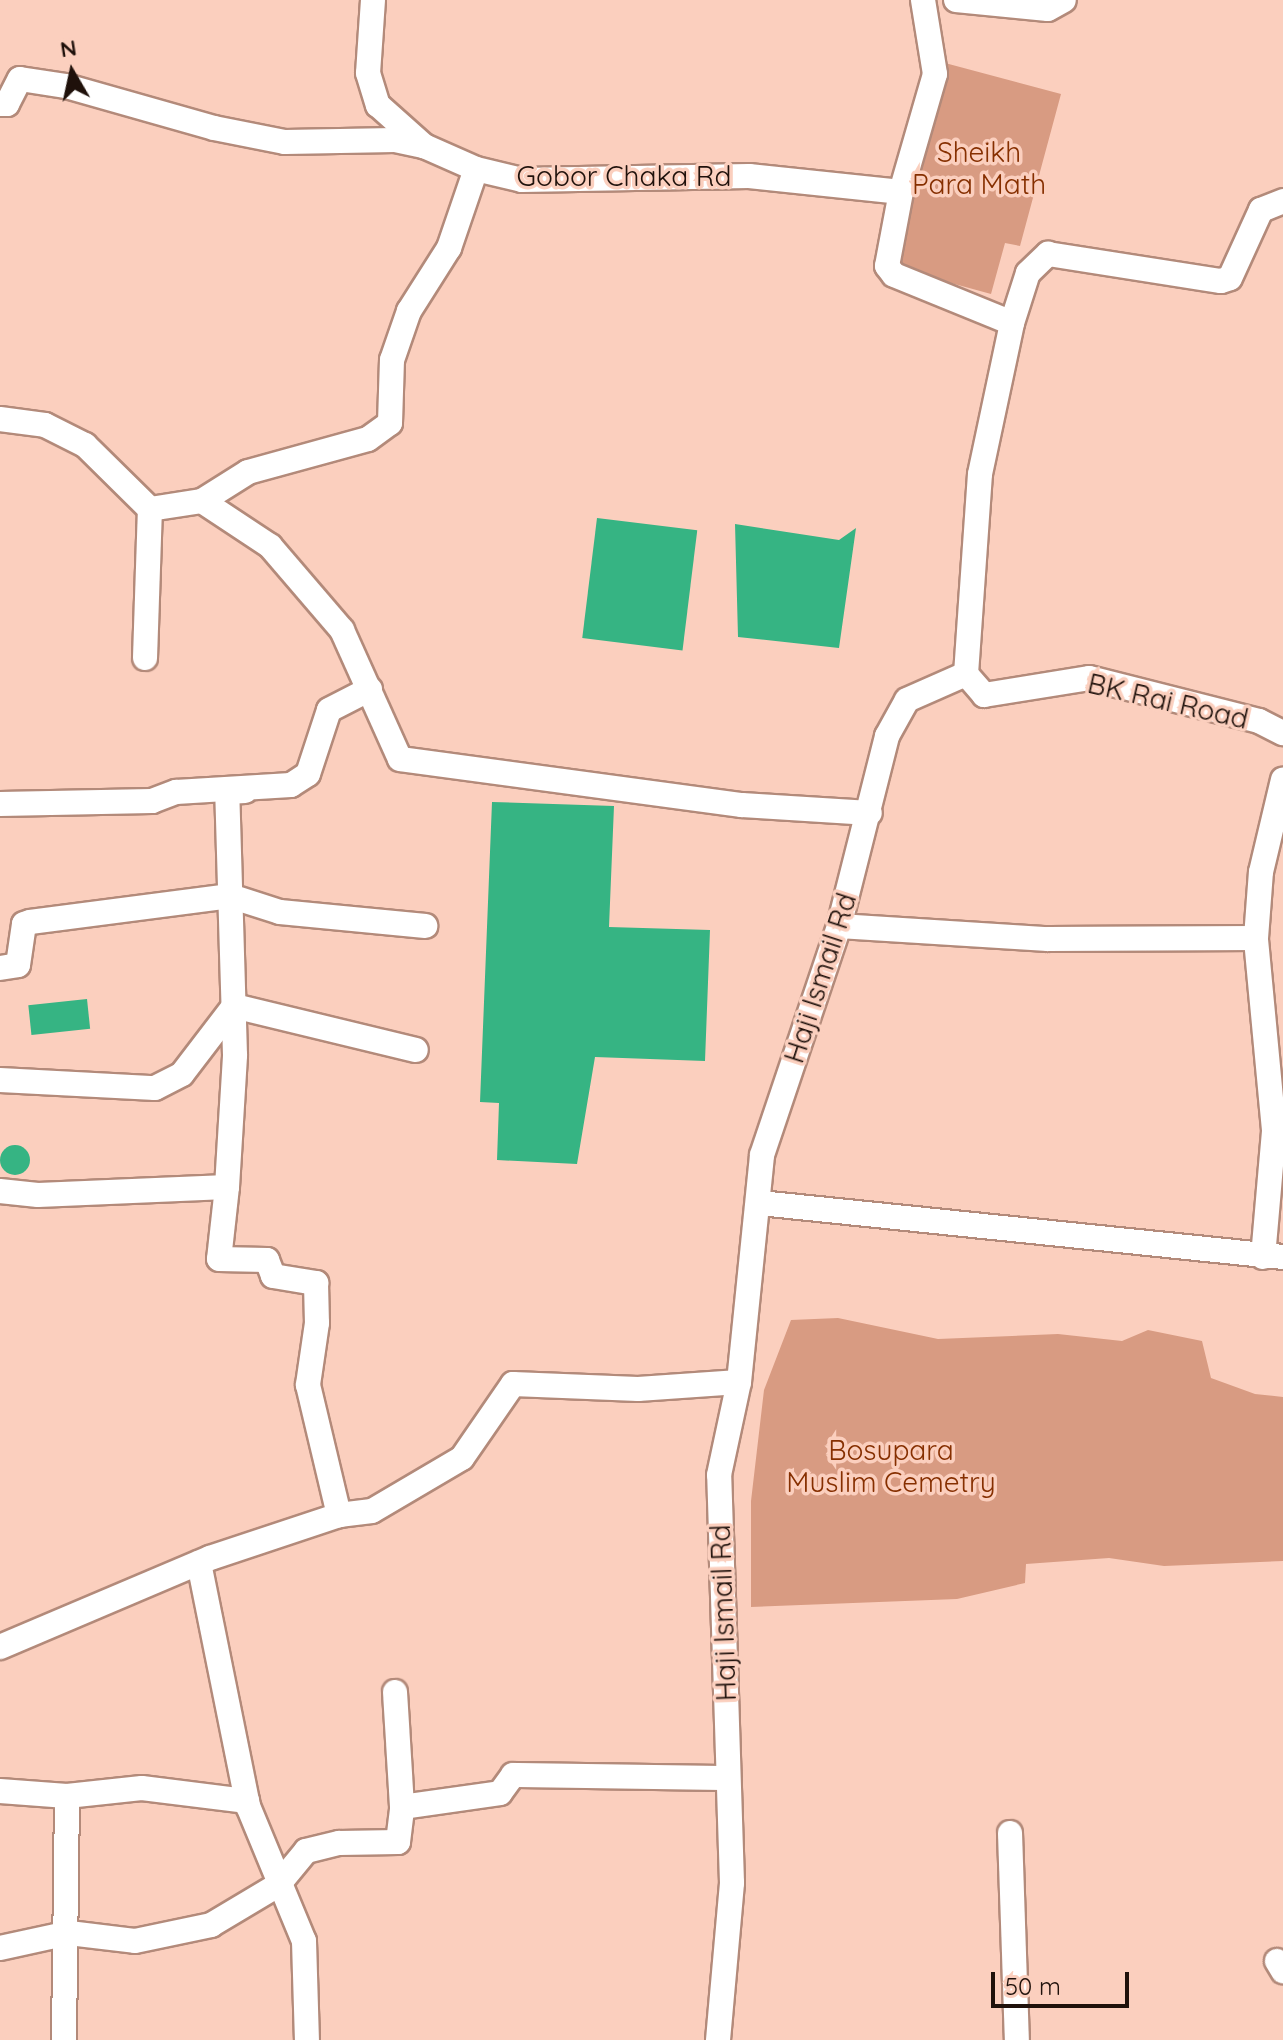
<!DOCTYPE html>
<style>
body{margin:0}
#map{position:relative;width:1283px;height:2040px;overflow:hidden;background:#fbcfbe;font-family:Quicksand,sans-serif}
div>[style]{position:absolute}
.green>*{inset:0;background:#d89b82}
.water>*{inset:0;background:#36b483;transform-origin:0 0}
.round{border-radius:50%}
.roads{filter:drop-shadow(2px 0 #b38a7a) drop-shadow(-2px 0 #b38a7a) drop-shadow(0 2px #b38a7a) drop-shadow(0 -2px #b38a7a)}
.minor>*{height:24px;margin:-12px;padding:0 12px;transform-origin:12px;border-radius:12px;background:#fff}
span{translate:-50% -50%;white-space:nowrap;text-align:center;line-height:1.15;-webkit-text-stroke:7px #fbcfbe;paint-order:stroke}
.park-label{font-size:28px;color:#862f00}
.street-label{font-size:28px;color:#1f110b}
.north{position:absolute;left:32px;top:32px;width:80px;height:80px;-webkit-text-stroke:6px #fbcfbe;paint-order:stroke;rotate:351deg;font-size:22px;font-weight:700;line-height:32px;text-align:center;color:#1f110b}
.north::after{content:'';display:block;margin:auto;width:28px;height:36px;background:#1f110b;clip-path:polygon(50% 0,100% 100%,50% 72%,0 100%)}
.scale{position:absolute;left:991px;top:1972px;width:138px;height:36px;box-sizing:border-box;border:4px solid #1f110b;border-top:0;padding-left:10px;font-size:24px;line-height:28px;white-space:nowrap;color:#1f110b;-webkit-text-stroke:6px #fbcfbe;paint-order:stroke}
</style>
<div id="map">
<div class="green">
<i style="clip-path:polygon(945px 63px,1061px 94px,1020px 246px,1005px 243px,991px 294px,889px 266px)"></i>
<i style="clip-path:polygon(838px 1318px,938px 1339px,1058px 1334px,1122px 1341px,1148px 1330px,1202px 1341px,1211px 1378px,1255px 1394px,1283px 1397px,1283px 1561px,1164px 1566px,1109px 1558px,1026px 1564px,1025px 1583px,957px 1599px,751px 1607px,751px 1501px,764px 1390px,791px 1320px)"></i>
</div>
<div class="water">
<i style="left:597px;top:518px;width:101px;height:121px;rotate:7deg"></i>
<i style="clip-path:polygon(735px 524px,839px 540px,856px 528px,839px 648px,738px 637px)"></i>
<i style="clip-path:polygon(492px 802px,614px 806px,609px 927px,710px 930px,705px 1061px,595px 1057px,577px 1164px,497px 1160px,499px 1103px,480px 1102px)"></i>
<i style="left:87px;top:999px;width:30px;height:59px;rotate:84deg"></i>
<i class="round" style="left:0;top:1145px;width:30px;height:30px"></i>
</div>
<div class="roads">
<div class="minor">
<i style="left:373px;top:0;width:73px;rotate:93.9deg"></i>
<i style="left:368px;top:73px;width:34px;rotate:73deg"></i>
<i style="left:378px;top:105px;width:62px;rotate:41.7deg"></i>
<i style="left:424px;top:146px;width:57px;rotate:23.9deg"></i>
<i style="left:476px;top:169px;width:47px;rotate:13.4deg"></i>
<i style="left:522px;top:180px;width:227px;rotate:-1deg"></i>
<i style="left:749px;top:176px;width:153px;rotate:6deg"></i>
<i style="left:923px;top:0;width:75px;rotate:80.8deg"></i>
<i style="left:935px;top:74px;width:123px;rotate:106.1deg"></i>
<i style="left:901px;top:192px;width:75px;rotate:100.7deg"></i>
<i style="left:887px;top:266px;width:11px;rotate:52deg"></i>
<i style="left:894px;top:275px;width:127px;rotate:22.1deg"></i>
<i style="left:956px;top:0;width:92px;rotate:5.6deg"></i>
<i style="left:1048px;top:9px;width:18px;rotate:-29deg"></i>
<i style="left:0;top:104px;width:7px"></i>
<i style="left:7px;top:104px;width:28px;rotate:-63deg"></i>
<i style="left:20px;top:79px;width:47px;rotate:8.7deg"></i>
<i style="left:66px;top:86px;width:154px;rotate:15.8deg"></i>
<i style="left:214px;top:128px;width:72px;rotate:11.2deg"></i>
<i style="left:285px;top:142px;width:110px;rotate:-1deg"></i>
<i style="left:395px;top:140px;width:30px;rotate:12deg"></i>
<i style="left:0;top:419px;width:45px;rotate:7.6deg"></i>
<i style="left:45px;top:425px;width:45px;rotate:26.6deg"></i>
<i style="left:85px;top:445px;width:91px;rotate:44.6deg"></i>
<i style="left:150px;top:509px;width:53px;rotate:-8.7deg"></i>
<i style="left:202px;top:501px;width:54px;rotate:-32.2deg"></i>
<i style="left:248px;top:472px;width:124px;rotate:-15.4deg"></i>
<i style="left:368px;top:439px;width:27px;rotate:-36deg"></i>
<i style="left:390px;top:423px;width:63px;rotate:-88.2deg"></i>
<i style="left:392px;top:360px;width:52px;rotate:-70.9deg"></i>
<i style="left:409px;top:311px;width:75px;rotate:-57.6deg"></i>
<i style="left:449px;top:248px;width:83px;rotate:-71.1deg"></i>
<i style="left:202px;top:501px;width:82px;rotate:33.5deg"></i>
<i style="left:270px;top:546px;width:111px;rotate:49.4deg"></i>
<i style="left:342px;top:630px;width:141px;rotate:65.8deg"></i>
<i style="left:400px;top:759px;width:345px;rotate:7.7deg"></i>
<i style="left:742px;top:805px;width:128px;rotate:3.6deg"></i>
<i style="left:145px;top:658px;width:149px;rotate:-88.1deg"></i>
<i style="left:966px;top:674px;width:28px;rotate:49deg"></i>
<i style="left:984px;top:695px;width:106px;rotate:-9.2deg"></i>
<i style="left:1089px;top:678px;width:175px;rotate:14.2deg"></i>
<i style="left:1259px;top:721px;width:27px;rotate:27deg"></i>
<i style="left:0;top:804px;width:152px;rotate:-1.1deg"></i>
<i style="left:152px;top:801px;width:26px;rotate:-21deg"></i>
<i style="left:176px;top:792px;width:115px;rotate:-3.5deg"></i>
<i style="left:291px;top:785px;width:20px;rotate:-33deg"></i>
<i style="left:308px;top:774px;width:67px;rotate:-71.8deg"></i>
<i style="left:329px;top:710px;width:46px;rotate:-27.1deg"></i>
<i style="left:839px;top:926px;width:209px;rotate:3.6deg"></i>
<i style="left:1048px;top:939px;width:208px;rotate:-0.3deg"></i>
<i style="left:0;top:968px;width:18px;rotate:-9deg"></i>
<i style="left:18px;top:965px;width:41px;rotate:-81.7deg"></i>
<i style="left:24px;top:924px;width:6px;rotate:-18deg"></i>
<i style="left:30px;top:922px;width:202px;rotate:-7.4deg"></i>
<i style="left:230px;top:896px;width:52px;rotate:17.7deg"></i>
<i style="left:280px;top:912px;width:146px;rotate:5.5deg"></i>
<i style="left:0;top:1080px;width:155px;rotate:3deg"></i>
<i style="left:155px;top:1088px;width:30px;rotate:-27deg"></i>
<i style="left:182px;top:1074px;width:86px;rotate:-52.6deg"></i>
<i style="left:234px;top:1006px;width:187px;rotate:13.6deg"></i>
<i style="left:227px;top:1187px;width:132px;rotate:-86.5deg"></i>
<i style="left:235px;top:1055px;width:263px;rotate:-91.7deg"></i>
<i style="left:227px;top:792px;width:18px;rotate:-3deg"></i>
<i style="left:0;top:1191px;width:38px;rotate:6deg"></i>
<i style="left:38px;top:1195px;width:189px;rotate:-2.4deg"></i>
<i style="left:227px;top:1187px;width:72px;rotate:96.3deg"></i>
<i style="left:219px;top:1259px;width:48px;rotate:1.2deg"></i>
<i style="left:267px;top:1260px;width:17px;rotate:69deg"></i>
<i style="left:273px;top:1276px;width:44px;rotate:9.2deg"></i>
<i style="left:316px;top:1283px;width:40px;rotate:88.6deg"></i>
<i style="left:317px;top:1323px;width:63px;rotate:98.3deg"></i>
<i style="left:308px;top:1385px;width:134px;rotate:76.6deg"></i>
<i style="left:760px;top:1203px;width:526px;rotate:5.89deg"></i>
<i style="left:1263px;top:1257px;width:127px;rotate:-85deg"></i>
<i style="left:1274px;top:1130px;width:193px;rotate:-95.4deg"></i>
<i style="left:1256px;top:938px;width:66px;rotate:-85.7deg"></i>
<i style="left:1261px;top:872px;width:95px;rotate:-76.6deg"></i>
<i style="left:199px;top:1563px;width:248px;rotate:78.6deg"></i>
<i style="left:248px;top:1806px;width:146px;rotate:67.5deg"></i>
<i style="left:304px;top:1941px;width:99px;rotate:88.3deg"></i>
<i style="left:0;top:1647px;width:228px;rotate:-23deg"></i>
<i style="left:210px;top:1558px;width:136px;rotate:-18.4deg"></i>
<i style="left:339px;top:1515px;width:33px;rotate:-7deg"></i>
<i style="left:372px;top:1511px;width:104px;rotate:-30.5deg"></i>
<i style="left:462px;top:1458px;width:90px;rotate:-55.4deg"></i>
<i style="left:513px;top:1384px;width:125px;rotate:2.3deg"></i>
<i style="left:638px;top:1389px;width:101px;rotate:-4deg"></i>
<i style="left:395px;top:1692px;width:115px;rotate:86.5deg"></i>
<i style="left:0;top:1791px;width:67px;rotate:4.3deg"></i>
<i style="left:67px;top:1796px;width:75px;rotate:-6.1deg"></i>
<i style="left:142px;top:1788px;width:106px;rotate:7.1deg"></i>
<i style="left:1010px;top:1833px;width:207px;rotate:88.1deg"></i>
<i style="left:0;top:1948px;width:71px;rotate:-12.3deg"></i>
<i style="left:69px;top:1933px;width:66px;rotate:6.9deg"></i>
<i style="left:135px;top:1941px;width:78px;rotate:-11.9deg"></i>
<i style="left:211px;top:1925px;width:78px;rotate:-30.8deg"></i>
<i style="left:278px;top:1885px;width:44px;rotate:-50.5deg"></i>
<i style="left:306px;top:1851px;width:34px;rotate:-14deg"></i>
<i style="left:339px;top:1843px;width:59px;rotate:-1deg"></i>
<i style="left:398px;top:1842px;width:35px;rotate:-83deg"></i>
<i style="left:402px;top:1807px;width:99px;rotate:-8.1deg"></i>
<i style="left:500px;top:1793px;width:22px;rotate:-54deg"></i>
<i style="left:513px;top:1775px;width:214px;rotate:0.8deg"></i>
<i style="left:1277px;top:1961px;width:12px;rotate:59deg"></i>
<i style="left:64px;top:2040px;width:244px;rotate:-89.3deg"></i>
<i style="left:718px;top:2040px;width:158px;rotate:-84.9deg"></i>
<i style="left:732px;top:1883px;width:408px;rotate:-91.8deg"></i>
<i style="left:719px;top:1475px;width:95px;rotate:-77.9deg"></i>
<i style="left:739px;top:1382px;width:228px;rotate:-84.2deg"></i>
<i style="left:762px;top:1155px;width:242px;rotate:-71.4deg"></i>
<i style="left:839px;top:926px;width:196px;rotate:-75.8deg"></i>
<i style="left:887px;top:736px;width:41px;rotate:-60.9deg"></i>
<i style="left:907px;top:700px;width:64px;rotate:-23.8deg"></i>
<i style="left:966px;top:674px;width:200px;rotate:-86deg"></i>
<i style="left:980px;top:474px;width:154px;rotate:-78deg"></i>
<i style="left:1012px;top:323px;width:52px;rotate:-72.3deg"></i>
<i style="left:1028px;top:273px;width:28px;rotate:-44deg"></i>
<i style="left:1048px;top:254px;width:175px;rotate:8.9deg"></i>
<i style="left:1221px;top:281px;width:9px;rotate:-18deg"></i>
<i style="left:1230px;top:278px;width:75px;rotate:-65.5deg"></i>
<i style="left:1261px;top:210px;width:24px;rotate:-22deg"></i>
</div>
</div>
<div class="park-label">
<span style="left:979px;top:168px">Sheikh<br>Para Math</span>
<span style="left:891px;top:1466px">Bosupara<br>Muslim Cemetry</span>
</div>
<div class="street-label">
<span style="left:624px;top:176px">Gobor Chaka Rd</span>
<span style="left:1168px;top:701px;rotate:13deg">BK Rai Road</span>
<span style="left:820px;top:978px;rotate:-72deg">Haji Ismail Rd</span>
<span style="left:723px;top:1613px;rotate:-92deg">Haji Ismail Rd</span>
</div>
<div class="north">N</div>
<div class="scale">50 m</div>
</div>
